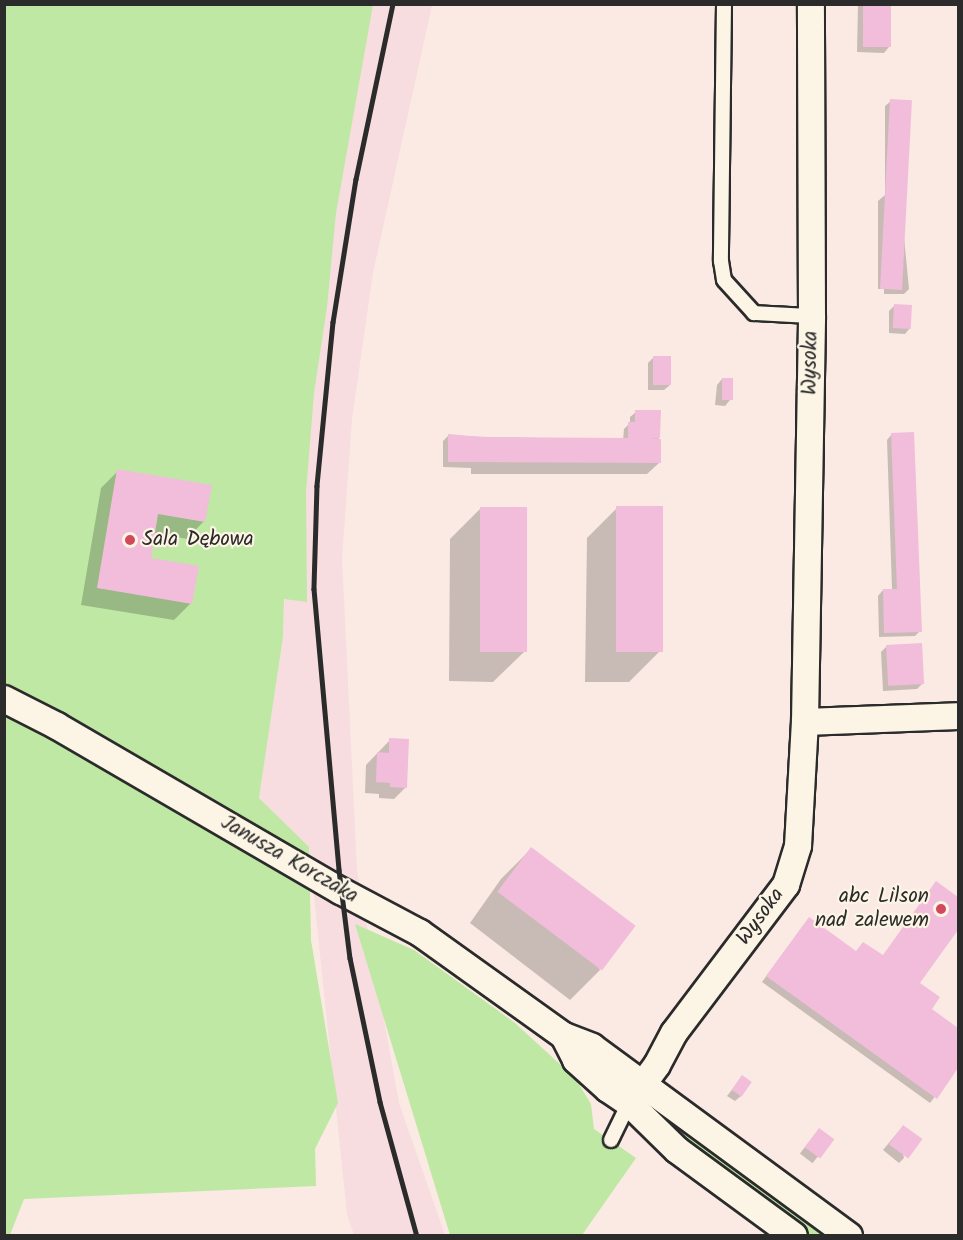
<!DOCTYPE html>
<meta charset="utf-8">
<style>
body{margin:0}
#map{position:relative;width:963px;height:1240px;overflow:hidden;background:#faeae3;font-family:Kalam,sans-serif}
div>[style]{position:absolute}
.built>*{inset:0;background:#f7dce0}
.green>*{inset:0;background:#bfe8a4}
.shadow>*{inset:0;background:#0003;transform-origin:0 0}
.building>*{inset:0;background:#f1bdda;transform-origin:0 0}
.roads{filter:drop-shadow(2px 0 #2b2b2b) drop-shadow(-2px 0 #2b2b2b) drop-shadow(0 2px #2b2b2b) drop-shadow(0 -2px #2b2b2b)}
.lane>*{height:14px;margin:-7px;padding:0 7px;transform-origin:7px;border-radius:7px;background:#fcf5e5}
.street>*{height:26px;margin:-13px;padding:0 13px;transform-origin:13px;border-radius:13px;background:#fcf5e5}
.rail>*{height:4.5px;margin:-2.25px;padding:0 2.25px;transform-origin:2.25px;border-radius:2.25px;background:#2b2b2b}
.dots>*{width:16px;height:16px;translate:-50% -50%;box-sizing:border-box;border:3px solid #fcf5e5;border-radius:50%}
span{translate:-50% -50%;white-space:nowrap;text-align:center;line-height:1.15;-webkit-text-stroke:4.5px #fcf5e5;paint-order:stroke}
.street-label{font-size:21px;color:#2b2b2b}
.poi-label{font-size:21px;color:#2b2b2b}
.left{translate:0 -50%;text-align:left}
.right{translate:-100% -50%;text-align:right}
.frame{position:absolute;inset:0;border:6px solid #2b2b2b;pointer-events:none}
</style>
<div id="map">
<div class="built">
<i style="clip-path:polygon(364px 5px,432px 5px,373px 273px,352px 419px,342px 558px,357px 871px,399px 1103px,445px 1235px,354px 1235px,347px 1214px,309px 848px,259px 798px,283px 637px,288px 511px)"></i>
</div>
<div class="green">
<i style="clip-path:polygon(5px 5px,373px 5px,336px 213px,327px 307px,314px 393px,306px 492px,307px 602px,284px 599px,283px 637px,259px 798px,309px 847px,311px 940px,338px 1103px,315px 1149px,316px 1186px,24px 1199px,10px 1235px,5px 1236px)"></i>
<i style="clip-path:polygon(355px 924px,414px 950px,515px 1023px,575px 1078px,591px 1104px,594px 1129px,636px 1158px,582px 1235px,450px 1235px)"></i>
<i style="clip-path:polygon(686px 1131px,836px 1235px,808px 1235px,687px 1147px,681px 1139px)"></i>
</div>
<div class="shadow">
<i style="clip-path:polygon(858px 4px,890px 4px,889px 47px,884px 53px,857px 52px)"></i>
<i style="clip-path:polygon(891px 101px,909px 289px,904px 294px,884px 294px,884px 289px,878px 289px,878px 201px,885px 195px,885px 106px)"></i>
<i style="clip-path:polygon(895px 305px,910px 328px,905px 334px,889px 333px,889px 311px)"></i>
<i style="clip-path:polygon(653px 358px,670px 385px,664px 390px,648px 390px,648px 363px)"></i>
<i style="clip-path:polygon(722px 379px,730px 400px,725px 406px,715px 405px,717px 385px)"></i>
<i style="clip-path:polygon(636px 412px,659px 438px,656px 441px,659px 463px,647px 474px,471px 474px,471px 468px,443px 467px,443px 441px,448px 436px,623px 440px,624px 429px,630px 423px,630px 417px)"></i>
<i style="clip-path:polygon(892px 434px,920px 631px,915px 636px,879px 637px,878px 596px,883px 590px,892px 590px,887px 440px)"></i>
<i style="clip-path:polygon(118px 471px,204px 521px,187px 539px,154px 533px,149px 560px,191px 603px,174px 620px,81px 605px,101px 488px)"></i>
<i style="clip-path:polygon(617px 508px,659px 652px,629px 682px,585px 682px,587px 538px)"></i>
<i style="clip-path:polygon(480px 509px,524px 652px,493px 682px,449px 681px,450px 539px)"></i>
<i style="clip-path:polygon(887px 646px,923px 683px,917px 689px,883px 691px,881px 652px)"></i>
<i style="clip-path:polygon(390px 740px,406px 787px,394px 799px,379px 798px,379px 794px,365px 793px,366px 765px)"></i>
<i style="clip-path:polygon(531px 849px,600px 970px,570px 1000px,470px 923px,501px 879px)"></i>
<i style="clip-path:polygon(936px 883px,958px 899px,958px 927px,918px 984px,930px 1009px,958px 1030px,958px 1066px,930px 1103px,762px 982px,804px 925px,855px 953px,882px 957px)"></i>
<i style="clip-path:polygon(742px 1077px,741px 1096px,735px 1101px,727px 1096px)"></i>
<i style="left:819px;top:1129px;width:16px;height:31px;rotate:38deg"></i>
<i style="clip-path:polygon(898px 1132px,904px 1158px,899px 1163px,883px 1150px)"></i>
</div>
<div class="building">
<i style="left:863px;top:4px;width:28px;height:43px"></i>
<i style="left:890px;top:99px;width:22px;height:190px;rotate:3deg"></i>
<i style="left:894px;top:304px;width:18px;height:24px;rotate:3deg"></i>
<i style="left:653px;top:356px;width:18px;height:29px"></i>
<i style="left:722px;top:378px;width:11px;height:22px"></i>
<i style="clip-path:polygon(635px 410px,661px 410px,660px 438px,650px 439px,661px 439px,661px 463px,448px 462px,448px 434px,482px 437px,628px 438px,628px 422px,635px 422px)"></i>
<i style="clip-path:polygon(914px 432px,922px 632px,884px 633px,883px 589px,897px 589px,891px 433px)"></i>
<i style="clip-path:polygon(117px 469px,212px 485px,205px 522px,158px 514px,151px 558px,199px 566px,192px 604px,97px 588px)"></i>
<i style="left:616px;top:506px;width:47px;height:146px"></i>
<i style="left:480px;top:507px;width:47px;height:145px"></i>
<i style="left:922px;top:643px;width:41px;height:36px;rotate:87deg"></i>
<i style="clip-path:polygon(389px 738px,409px 739px,407px 788px,390px 787px,390px 783px,376px 782px,377px 752px,389px 753px)"></i>
<i style="left:531px;top:847px;width:131px;height:56px;rotate:37deg"></i>
<i style="clip-path:polygon(936px 881px,958px 897px,958px 930px,920px 983px,940px 997px,932px 1009px,958px 1028px,958px 1068px,937px 1099px,766px 976px,809px 917px,856px 951px,863px 942px,883px 955px)"></i>
<i style="left:742px;top:1075px;width:12px;height:18px;rotate:35deg"></i>
<i style="left:903px;top:1125px;width:24px;height:24px;rotate:36deg"></i>
<i style="left:819px;top:1128px;width:19px;height:24px;rotate:36deg"></i>
</div>
<div class="roads">
<div class="lane">
<i style="left:724px;top:4px;width:257px;rotate:90.7deg"></i>
<i style="left:721px;top:261px;width:19px;rotate:81deg"></i>
<i style="left:724px;top:280px;width:45px;rotate:47.7deg"></i>
<i style="left:754px;top:313px;width:58px;rotate:3deg"></i>
<i style="left:611px;top:1140px;width:41px;rotate:-64.1deg"></i>
</div>
<div class="street">
<i style="left:4px;top:699px;width:59px;rotate:27deg"></i>
<i style="left:57px;top:726px;width:328px;rotate:30.2deg"></i>
<i style="left:341px;top:891px;width:89px;rotate:28deg"></i>
<i style="left:420px;top:933px;width:177px;rotate:35.6deg"></i>
<i style="left:564px;top:1036px;width:30px;rotate:21deg"></i>
<i style="left:592px;top:1047px;width:319px;rotate:36.3deg"></i>
<i style="left:805px;top:722px;width:153px;rotate:-2.2deg"></i>
<i style="left:564px;top:1036px;width:27px;rotate:63deg"></i>
<i style="left:576px;top:1060px;width:43px;rotate:42.2deg"></i>
<i style="left:608px;top:1089px;width:25px;rotate:34deg"></i>
<i style="left:629px;top:1103px;width:67px;rotate:44.4deg"></i>
<i style="left:677px;top:1150px;width:145px;rotate:36.3deg"></i>
<i style="left:629px;top:1103px;width:47px;rotate:-53.6deg"></i>
<i style="left:657px;top:1065px;width:36px;rotate:-62deg"></i>
<i style="left:674px;top:1033px;width:186px;rotate:-52.9deg"></i>
<i style="left:786px;top:885px;width:41px;rotate:-72.9deg"></i>
<i style="left:798px;top:846px;width:124px;rotate:-86.8deg"></i>
<i style="left:805px;top:722px;width:406px;rotate:-89deg"></i>
<i style="left:812px;top:316px;width:312px;rotate:-90.2deg"></i>
</div>
</div>
<div class="rail">
<i style="left:393px;top:4px;width:179px;rotate:101.9deg"></i>
<i style="left:356px;top:179px;width:145px;rotate:99.1deg"></i>
<i style="left:333px;top:322px;width:165px;rotate:95.6deg"></i>
<i style="left:317px;top:486px;width:103px;rotate:91.7deg"></i>
<i style="left:314px;top:589px;width:282px;rotate:84.9deg"></i>
<i style="left:339px;top:870px;width:89px;rotate:82.9deg"></i>
<i style="left:350px;top:958px;width:147px;rotate:78.2deg"></i>
<i style="left:380px;top:1102px;width:139px;rotate:74.6deg"></i>
</div>
<div class="dots">
<i style="left:130px;top:540px;background:#d1495b"></i>
<i style="left:941px;top:909px;background:#d1495b"></i>
</div>
<div class="street-label">
<span style="left:811px;top:363px;rotate:-89deg">Wysoka</span>
<span style="left:289px;top:860px;rotate:30deg">Janusza Korczaka</span>
<span style="left:761px;top:917px;rotate:-54deg">Wysoka</span>
</div>
<div class="poi-label">
<span class="left" style="left:142px;top:540px">Sala Dębowa</span>
<span class="right" style="left:929px;top:909px">abc Lilson<br>nad zalewem</span>
</div>
<div class="frame"></div>
</div>
